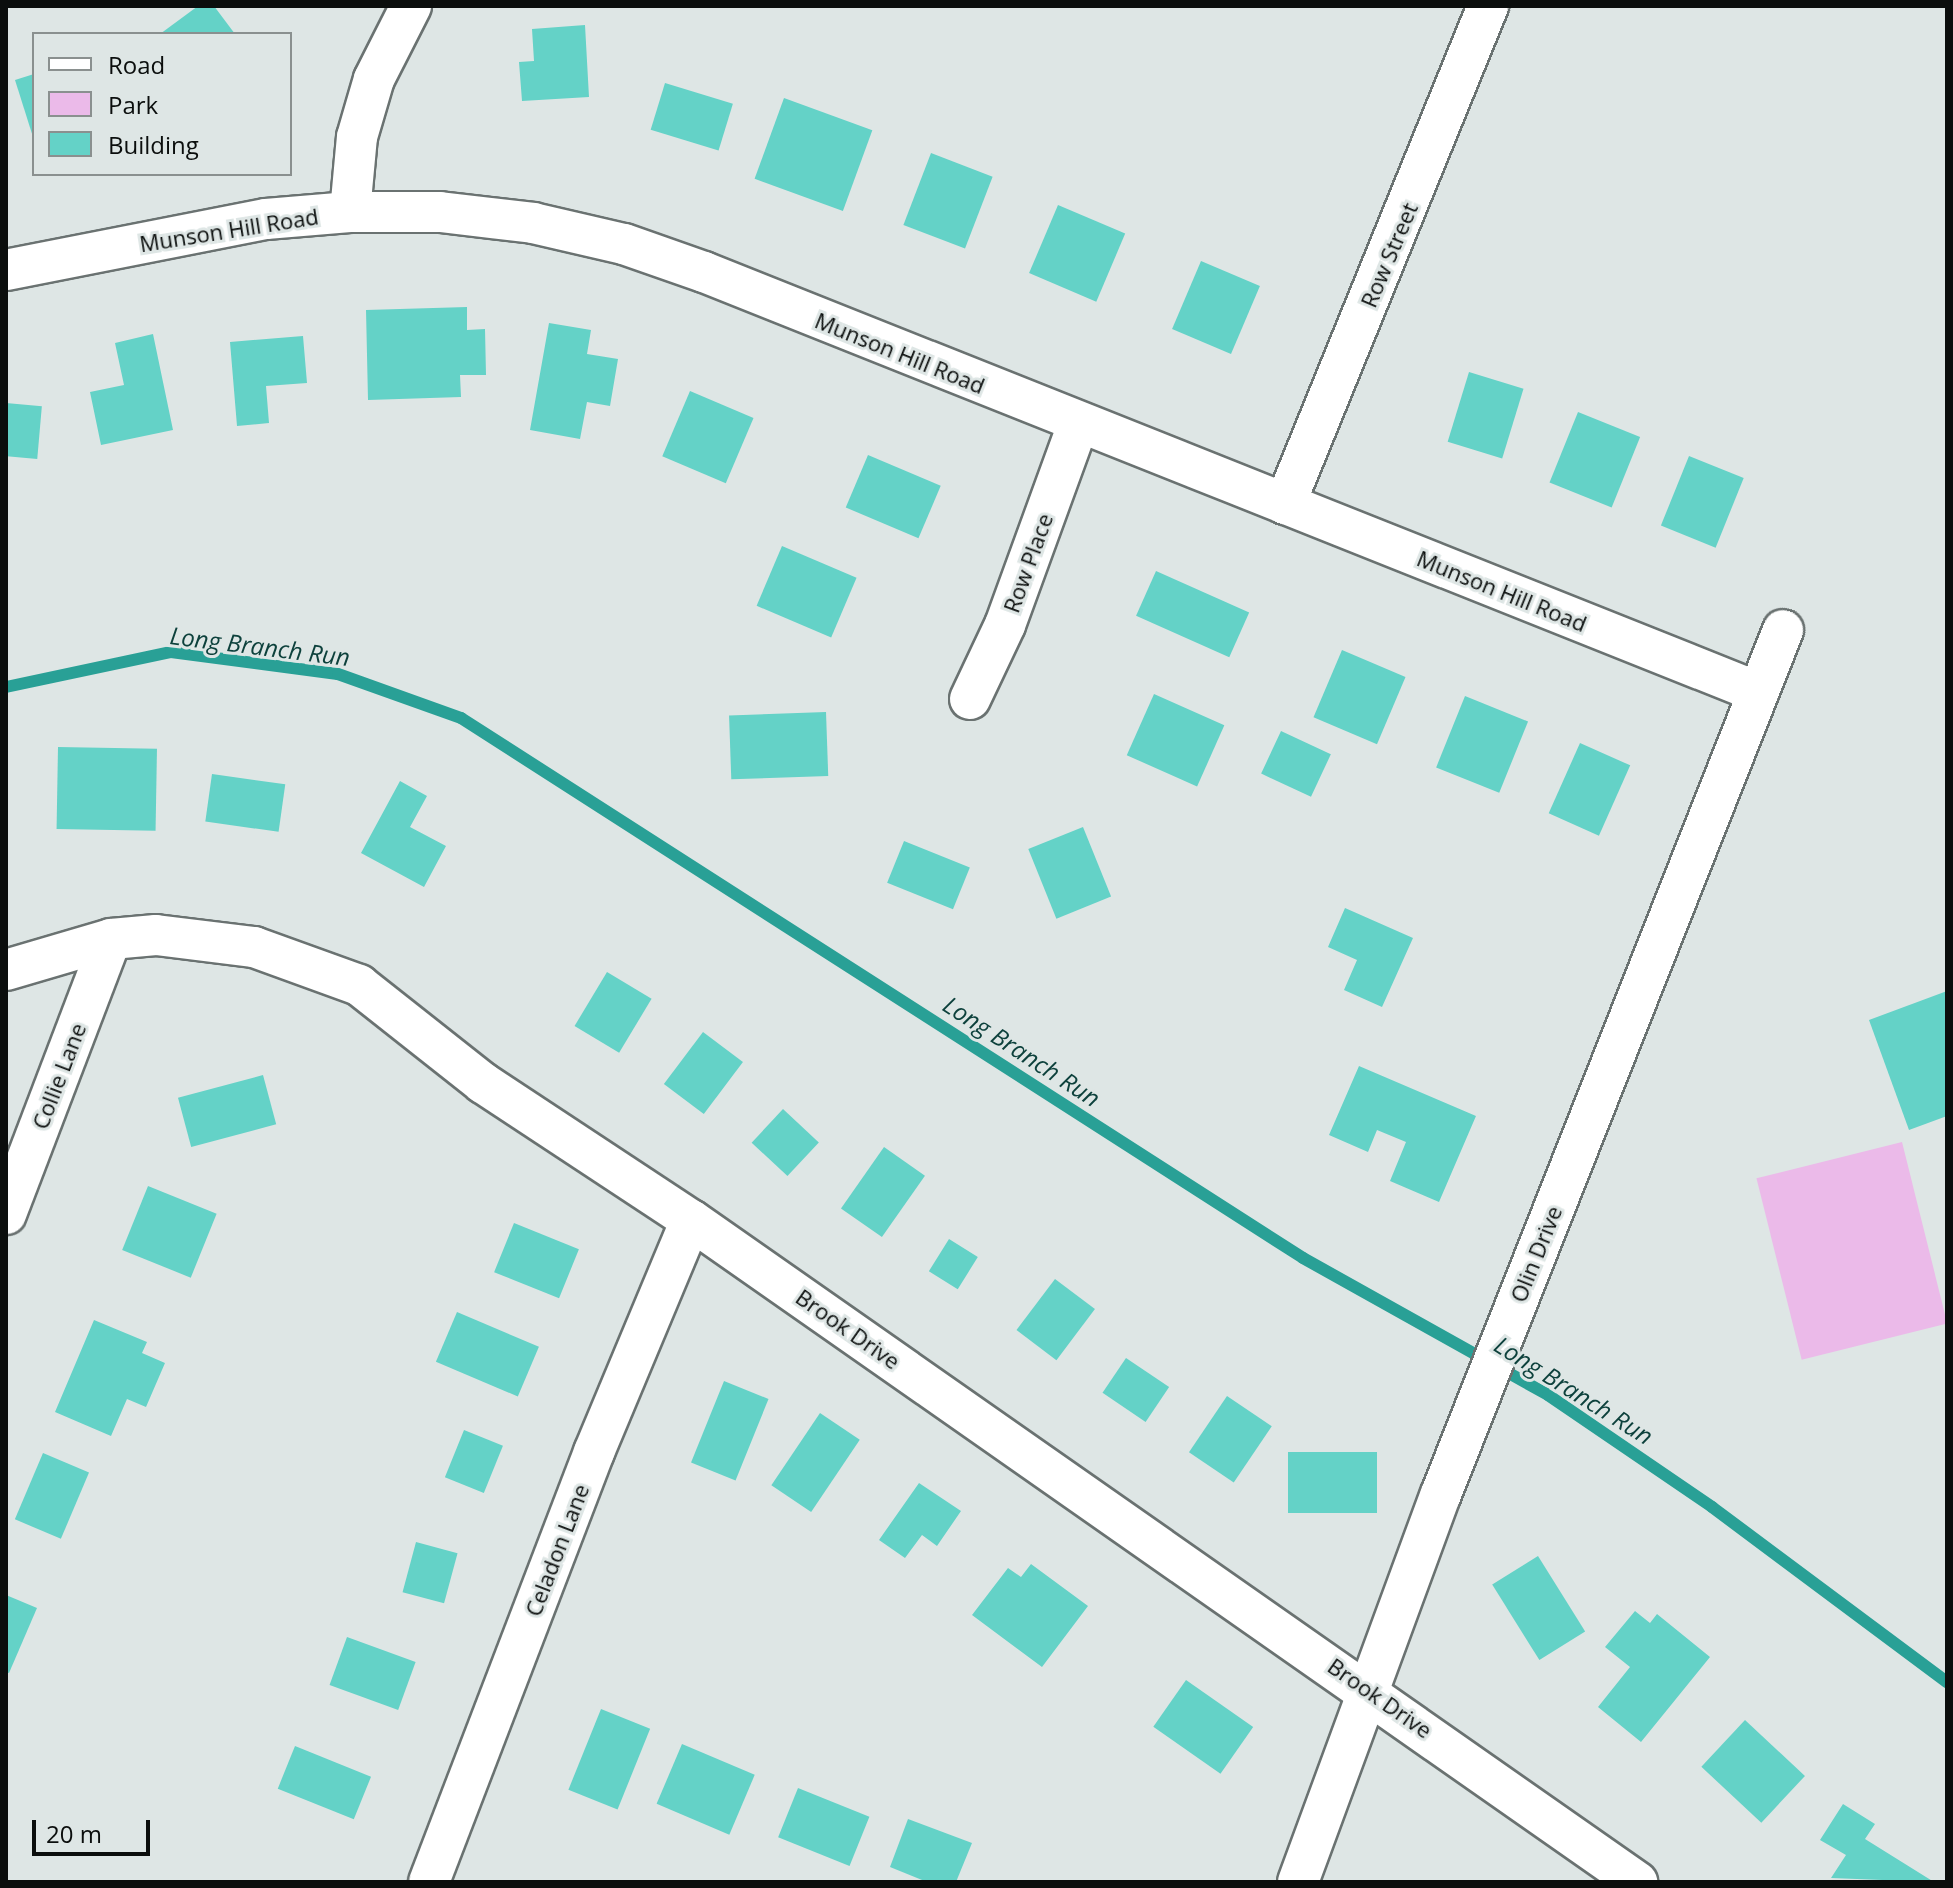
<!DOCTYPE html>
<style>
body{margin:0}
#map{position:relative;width:1953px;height:1888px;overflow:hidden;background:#dee6e5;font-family:"Open Sans",sans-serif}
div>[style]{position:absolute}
.green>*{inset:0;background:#ebbae9;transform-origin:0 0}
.stream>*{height:12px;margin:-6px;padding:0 6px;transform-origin:6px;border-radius:6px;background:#29a096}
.building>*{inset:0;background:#64d2c7;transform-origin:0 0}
.roads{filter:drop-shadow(2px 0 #6a7271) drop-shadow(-2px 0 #6a7271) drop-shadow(0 2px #6a7271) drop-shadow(0 -2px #6a7271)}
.minor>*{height:40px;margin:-20px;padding:0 20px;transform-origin:20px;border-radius:20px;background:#fff}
span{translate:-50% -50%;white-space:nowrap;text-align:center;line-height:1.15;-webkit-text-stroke:6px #dee6e5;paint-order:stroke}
.street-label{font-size:22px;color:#0b0e0d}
.water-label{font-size:24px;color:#0d413c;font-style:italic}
.frame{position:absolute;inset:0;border:8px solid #0b0e0d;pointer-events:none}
.legend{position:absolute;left:32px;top:32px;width:260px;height:144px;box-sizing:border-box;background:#dee6e5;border:2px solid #8a908f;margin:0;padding:10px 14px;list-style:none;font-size:24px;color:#0b0e0d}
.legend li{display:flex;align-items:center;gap:16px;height:40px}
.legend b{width:40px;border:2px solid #8a908f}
.scale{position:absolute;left:32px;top:1820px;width:118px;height:36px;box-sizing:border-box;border:4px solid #0b0e0d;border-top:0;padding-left:10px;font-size:24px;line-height:28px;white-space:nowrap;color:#0b0e0d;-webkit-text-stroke:6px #dee6e5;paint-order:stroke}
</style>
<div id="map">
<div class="green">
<i style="left:1902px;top:1142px;width:187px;height:150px;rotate:76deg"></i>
</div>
<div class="stream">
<i style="left:6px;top:687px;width:169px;rotate:-12deg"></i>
<i style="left:171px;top:652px;width:168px;rotate:7.5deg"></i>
<i style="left:338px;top:674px;width:131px;rotate:19.7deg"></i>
<i style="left:461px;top:718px;width:1000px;rotate:32.67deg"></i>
<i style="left:1303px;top:1258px;width:281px;rotate:29.2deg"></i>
<i style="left:1548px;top:1395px;width:199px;rotate:34.3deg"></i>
<i style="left:1712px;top:1507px;width:293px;rotate:36.7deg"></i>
</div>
<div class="building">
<i style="clip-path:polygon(198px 6px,214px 6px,235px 34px,160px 34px)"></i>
<i style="clip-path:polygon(585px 25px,589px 97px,522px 101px,519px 62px,534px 61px,532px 29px)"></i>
<i style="clip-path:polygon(34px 74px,34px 137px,33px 137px,15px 80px)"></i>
<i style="left:665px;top:83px;width:71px;height:49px;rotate:17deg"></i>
<i style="left:784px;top:98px;width:94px;height:86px;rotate:20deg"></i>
<i style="left:931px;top:153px;width:66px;height:77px;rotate:21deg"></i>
<i style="left:1058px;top:205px;width:73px;height:74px;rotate:23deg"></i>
<i style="left:1201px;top:261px;width:64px;height:74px;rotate:23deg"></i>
<i style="clip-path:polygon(467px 307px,467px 330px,485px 329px,486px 375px,460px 375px,461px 397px,368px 400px,366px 310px)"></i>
<i style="clip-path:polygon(549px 323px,591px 330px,587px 354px,618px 359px,610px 406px,587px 402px,580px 439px,530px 430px)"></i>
<i style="clip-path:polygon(153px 334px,173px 430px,101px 445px,90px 392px,124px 385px,115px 343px)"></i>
<i style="clip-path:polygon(303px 336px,307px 383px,266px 386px,269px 423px,237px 426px,230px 342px)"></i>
<i style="left:1469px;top:372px;width:57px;height:73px;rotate:17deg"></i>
<i style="left:690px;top:391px;width:69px;height:71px;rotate:23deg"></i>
<i style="left:6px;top:403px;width:36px;height:53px;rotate:5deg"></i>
<i style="left:1578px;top:412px;width:67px;height:76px;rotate:22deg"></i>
<i style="left:868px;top:455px;width:79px;height:57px;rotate:23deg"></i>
<i style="left:1689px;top:456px;width:59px;height:75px;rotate:22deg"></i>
<i style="left:782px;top:546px;width:81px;height:65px;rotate:23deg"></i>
<i style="left:1156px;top:571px;width:102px;height:49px;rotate:24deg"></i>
<i style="left:1342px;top:650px;width:69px;height:73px;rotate:23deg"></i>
<i style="left:1154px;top:694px;width:77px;height:67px;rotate:24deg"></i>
<i style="left:1465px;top:696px;width:68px;height:77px;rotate:22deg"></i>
<i style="left:826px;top:712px;width:64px;height:97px;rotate:88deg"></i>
<i style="left:1281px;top:731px;width:55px;height:47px;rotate:25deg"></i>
<i style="left:1580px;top:743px;width:55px;height:77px;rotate:24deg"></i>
<i style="left:58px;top:747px;width:99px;height:82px;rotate:1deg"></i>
<i style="left:212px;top:774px;width:74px;height:48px;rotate:8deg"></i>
<i style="clip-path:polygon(400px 781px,427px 796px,410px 827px,446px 846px,424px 887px,361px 853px)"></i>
<i style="left:1083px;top:827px;width:75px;height:59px;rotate:68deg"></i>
<i style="left:904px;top:841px;width:71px;height:45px;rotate:22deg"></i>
<i style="clip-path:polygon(1345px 908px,1413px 938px,1382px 1007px,1344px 990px,1357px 960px,1328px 947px)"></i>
<i style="left:607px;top:972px;width:52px;height:63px;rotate:31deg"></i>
<i style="clip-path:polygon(1947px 991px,1947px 1116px,1909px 1130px,1869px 1020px)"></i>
<i style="left:703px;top:1032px;width:50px;height:65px;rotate:37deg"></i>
<i style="clip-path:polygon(1359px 1066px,1476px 1116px,1439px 1202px,1390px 1181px,1406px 1142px,1377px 1130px,1368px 1152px,1329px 1135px)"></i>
<i style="left:263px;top:1075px;width:51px;height:88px;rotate:75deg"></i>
<i style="left:783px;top:1109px;width:49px;height:46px;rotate:43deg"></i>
<i style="left:884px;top:1147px;width:50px;height:75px;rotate:35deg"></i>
<i style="left:148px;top:1186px;width:74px;height:69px;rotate:22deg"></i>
<i style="left:514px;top:1223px;width:70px;height:53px;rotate:22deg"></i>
<i style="left:949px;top:1239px;width:34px;height:38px;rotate:32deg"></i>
<i style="left:1055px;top:1279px;width:50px;height:64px;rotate:37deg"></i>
<i style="left:457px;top:1312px;width:89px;height:54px;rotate:23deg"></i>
<i style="clip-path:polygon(94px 1320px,147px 1342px,142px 1353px,165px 1363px,146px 1407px,127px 1399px,111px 1436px,55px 1412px)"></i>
<i style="left:1126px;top:1358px;width:52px;height:42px;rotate:34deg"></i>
<i style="left:724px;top:1381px;width:48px;height:88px;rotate:22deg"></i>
<i style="left:1227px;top:1396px;width:54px;height:68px;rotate:34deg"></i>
<i style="left:820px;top:1413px;width:48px;height:87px;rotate:34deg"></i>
<i style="left:464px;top:1430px;width:42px;height:51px;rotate:22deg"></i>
<i style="left:1288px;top:1452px;width:89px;height:61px"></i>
<i style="left:43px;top:1453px;width:50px;height:72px;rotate:23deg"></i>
<i style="clip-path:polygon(919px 1483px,961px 1511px,937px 1546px,922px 1535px,905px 1558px,879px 1540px)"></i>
<i style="left:416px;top:1542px;width:43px;height:52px;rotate:15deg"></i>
<i style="left:1538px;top:1556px;width:89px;height:54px;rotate:58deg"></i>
<i style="clip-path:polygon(1031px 1564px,1088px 1606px,1042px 1667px,972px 1615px,1008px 1568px,1021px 1577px)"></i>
<i style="clip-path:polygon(6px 1595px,37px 1608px,9px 1673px,6px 1672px)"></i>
<i style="clip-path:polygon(1635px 1611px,1650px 1623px,1657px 1614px,1710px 1657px,1641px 1742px,1598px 1707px,1630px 1667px,1605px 1647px)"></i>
<i style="left:347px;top:1637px;width:73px;height:51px;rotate:20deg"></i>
<i style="left:1186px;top:1680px;width:82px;height:57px;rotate:35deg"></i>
<i style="left:601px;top:1709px;width:53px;height:87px;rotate:22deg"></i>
<i style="left:1745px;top:1720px;width:82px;height:64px;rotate:43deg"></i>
<i style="left:682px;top:1744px;width:79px;height:65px;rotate:23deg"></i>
<i style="left:295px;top:1746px;width:82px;height:46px;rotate:22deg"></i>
<i style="left:798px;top:1788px;width:77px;height:53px;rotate:22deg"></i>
<i style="clip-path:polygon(1843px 1804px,1875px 1824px,1865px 1839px,1934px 1882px,1831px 1878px,1846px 1855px,1820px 1840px)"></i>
<i style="clip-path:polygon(908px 1819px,972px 1843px,956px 1882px,927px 1882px,890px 1867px)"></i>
</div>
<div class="roads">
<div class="minor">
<i style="left:350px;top:212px;width:75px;rotate:-84.7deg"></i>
<i style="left:357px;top:137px;width:60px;rotate:-73.7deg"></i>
<i style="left:374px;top:79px;width:82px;rotate:-63.1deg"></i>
<i style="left:6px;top:270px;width:265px;rotate:-11.1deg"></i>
<i style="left:266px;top:219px;width:84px;rotate:-4.8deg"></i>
<i style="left:350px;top:212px;width:90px"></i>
<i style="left:440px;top:212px;width:94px;rotate:6.7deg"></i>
<i style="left:533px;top:223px;width:93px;rotate:13deg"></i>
<i style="left:624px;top:244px;width:85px;rotate:19.3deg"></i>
<i style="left:704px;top:272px;width:1135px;rotate:21.73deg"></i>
<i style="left:1285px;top:504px;width:538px;rotate:-67.82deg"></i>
<i style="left:970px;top:699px;width:82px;rotate:-64.7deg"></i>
<i style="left:1005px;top:625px;width:214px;rotate:-70deg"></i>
<i style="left:6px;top:970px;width:109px;rotate:-16.4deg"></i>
<i style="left:111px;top:939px;width:45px;rotate:-5.1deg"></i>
<i style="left:156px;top:935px;width:99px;rotate:7deg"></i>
<i style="left:254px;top:947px;width:112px;rotate:19.9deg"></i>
<i style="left:359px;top:985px;width:158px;rotate:38.3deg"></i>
<i style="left:483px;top:1083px;width:249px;rotate:33.4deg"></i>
<i style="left:691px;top:1220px;width:1155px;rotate:34.98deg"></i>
<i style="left:6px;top:1214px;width:294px;rotate:-69.1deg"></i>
<i style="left:429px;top:1882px;width:461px;rotate:-69deg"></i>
<i style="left:594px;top:1452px;width:251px;rotate:-67.3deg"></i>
<i style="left:1298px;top:1882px;width:414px;rotate:-69.8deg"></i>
<i style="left:1441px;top:1494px;width:929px;rotate:-68.4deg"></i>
</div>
</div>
<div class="street-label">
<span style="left:229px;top:230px;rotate:-9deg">Munson Hill Road</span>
<span style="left:1389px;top:255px;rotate:-67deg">Row Street</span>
<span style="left:900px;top:353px;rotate:22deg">Munson Hill Road</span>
<span style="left:1028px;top:563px;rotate:-70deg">Row Place</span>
<span style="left:1502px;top:591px;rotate:22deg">Munson Hill Road</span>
<span style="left:59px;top:1076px;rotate:-69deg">Collie Lane</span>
<span style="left:1536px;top:1254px;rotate:-68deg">Olin Drive</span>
<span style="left:848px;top:1329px;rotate:35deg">Brook Drive</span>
<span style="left:557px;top:1550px;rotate:-69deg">Celadon Lane</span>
<span style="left:1380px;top:1698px;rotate:35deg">Brook Drive</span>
</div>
<div class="water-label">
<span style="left:260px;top:646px;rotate:7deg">Long Branch Run</span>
<span style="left:1022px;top:1051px;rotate:33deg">Long Branch Run</span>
<span style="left:1574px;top:1390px;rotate:32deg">Long Branch Run</span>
</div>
<div class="frame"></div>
<ul class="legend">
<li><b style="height:10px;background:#fff"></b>Road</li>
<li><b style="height:22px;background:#ebbae9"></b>Park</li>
<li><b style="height:22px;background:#64d2c7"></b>Building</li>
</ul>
<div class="scale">20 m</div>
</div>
